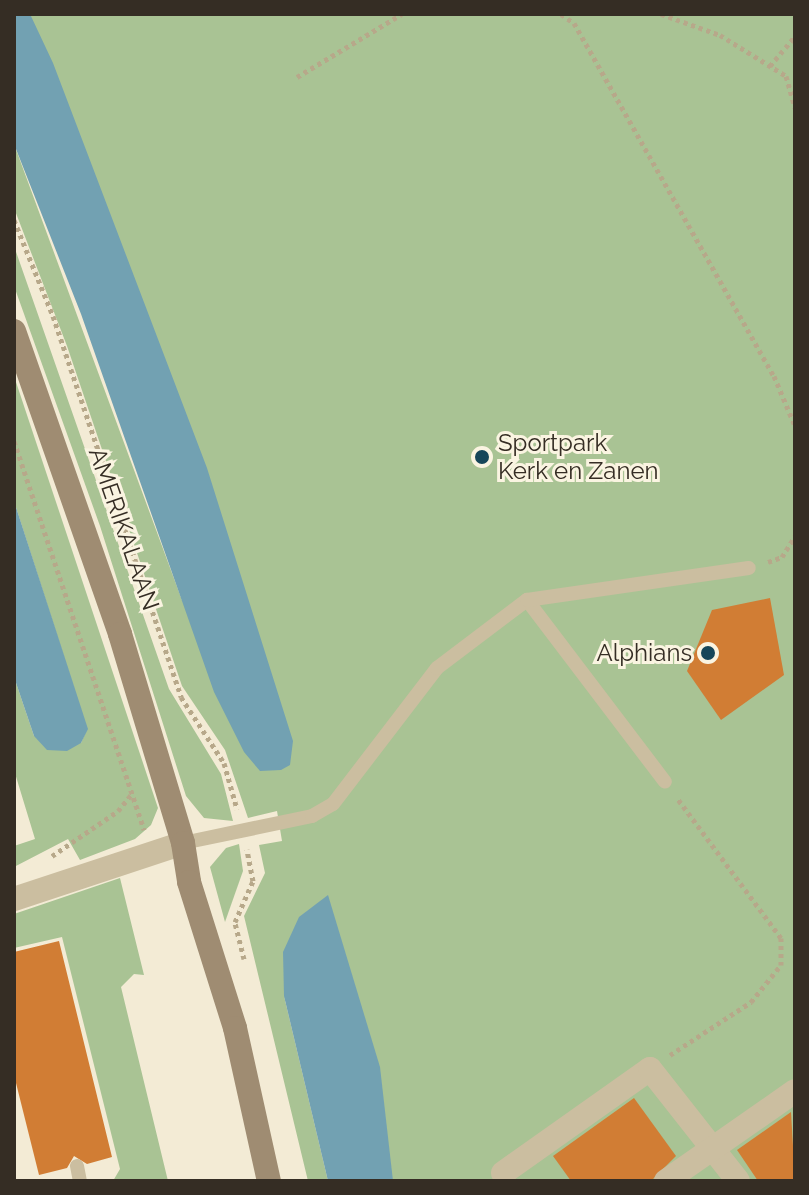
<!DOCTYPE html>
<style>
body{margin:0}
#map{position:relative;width:809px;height:1195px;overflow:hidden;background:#f3ebd5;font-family:Raleway,sans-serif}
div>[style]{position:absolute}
.green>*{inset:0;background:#a9c394}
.water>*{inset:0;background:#72a1b2}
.building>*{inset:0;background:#d17d34}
.path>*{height:5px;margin-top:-2.5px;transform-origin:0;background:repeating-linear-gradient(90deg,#b7a88a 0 4px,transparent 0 8px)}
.lane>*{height:14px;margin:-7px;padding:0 7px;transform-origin:7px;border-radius:7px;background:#cbbea0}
.street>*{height:24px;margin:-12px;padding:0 12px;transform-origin:12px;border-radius:12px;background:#cbbea0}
.secondary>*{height:24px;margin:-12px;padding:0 12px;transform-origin:12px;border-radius:12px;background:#9f8c72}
.dots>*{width:22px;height:22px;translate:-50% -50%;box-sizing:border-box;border:4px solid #faf4e1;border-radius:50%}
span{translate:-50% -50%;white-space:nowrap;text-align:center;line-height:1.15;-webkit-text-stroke:6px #faf4e1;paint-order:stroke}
.poi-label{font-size:24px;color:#352d24}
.left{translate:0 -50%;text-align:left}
.right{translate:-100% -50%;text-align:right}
.street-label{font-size:24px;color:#352d24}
.frame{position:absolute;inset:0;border:16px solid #352d24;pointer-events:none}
</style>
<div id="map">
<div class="green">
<i style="clip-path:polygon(14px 14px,795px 14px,795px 1181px,348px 1181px,284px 996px,328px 1181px,308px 1181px,244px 916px,265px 873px,259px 845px,282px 841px,277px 811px,248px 818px,225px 750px,182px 686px,67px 346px,14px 208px,14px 144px,183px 603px)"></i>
<i style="clip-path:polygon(14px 246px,169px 689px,221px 774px,233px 821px,204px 818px,186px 796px,100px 526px,14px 286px)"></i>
<i style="clip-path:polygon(14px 376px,158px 808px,151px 825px,135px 839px,80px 860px,68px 839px,14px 867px,14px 846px,35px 839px,14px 770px,14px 677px,34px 736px,81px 743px,87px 729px,14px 501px)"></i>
<i style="clip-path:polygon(239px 844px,243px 871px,225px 922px,210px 867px,226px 848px)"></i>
<i style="clip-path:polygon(120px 878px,144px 975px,134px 974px,121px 987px,168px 1181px,113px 1181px,120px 1169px,62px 937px,14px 948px,14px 914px)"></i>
</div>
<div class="water">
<i style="clip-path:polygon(14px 14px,30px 14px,53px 63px,207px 468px,293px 741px,290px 765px,281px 770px,260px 771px,244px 752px,214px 692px,81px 314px,14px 144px)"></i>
<i style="clip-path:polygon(14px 501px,88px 729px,81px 743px,67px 751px,47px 750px,34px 736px,14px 677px)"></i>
<i style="clip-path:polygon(328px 895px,380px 1067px,393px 1181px,328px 1181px,284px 996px,283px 952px,299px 917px)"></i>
</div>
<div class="building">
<i style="clip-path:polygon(770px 598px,784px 675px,721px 720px,687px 671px,712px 610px)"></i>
<i style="clip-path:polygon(59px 941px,112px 1157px,87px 1164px,74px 1156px,67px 1168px,39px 1175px,14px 1075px,14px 952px)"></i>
<i style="clip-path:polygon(634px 1098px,676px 1156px,651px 1181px,571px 1181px,553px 1156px)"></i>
<i style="clip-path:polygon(791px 1112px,795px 1181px,758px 1181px,737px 1150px)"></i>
</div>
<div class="path">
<i style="left:561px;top:14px;width:16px;rotate:35deg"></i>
<i style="left:574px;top:23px;width:406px;rotate:60.5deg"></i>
<i style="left:774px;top:376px;width:54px;rotate:67.2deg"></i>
<i style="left:661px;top:14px;width:63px;rotate:19.6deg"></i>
<i style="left:720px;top:35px;width:78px;rotate:31.8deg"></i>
<i style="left:786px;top:76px;width:33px;rotate:74deg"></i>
<i style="left:770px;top:66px;width:39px;rotate:-50deg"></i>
<i style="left:297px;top:77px;width:122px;rotate:-31deg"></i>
<i style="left:14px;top:220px;width:104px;rotate:67.9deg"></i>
<i style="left:53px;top:316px;width:402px;rotate:71.4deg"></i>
<i style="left:181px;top:697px;width:79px;rotate:56.9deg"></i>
<i style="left:224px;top:763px;width:48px;rotate:74.2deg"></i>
<i style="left:14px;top:441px;width:410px;rotate:71.5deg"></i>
<i style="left:768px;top:562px;width:15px;rotate:-20deg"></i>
<i style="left:782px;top:557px;width:25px;rotate:-58deg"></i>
<i style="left:52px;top:856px;width:80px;rotate:-34.3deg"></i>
<i style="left:118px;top:811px;width:22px;rotate:-51deg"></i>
<i style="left:244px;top:959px;width:38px;rotate:-104deg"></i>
<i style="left:235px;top:922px;width:45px;rotate:-66.3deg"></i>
<i style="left:253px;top:881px;width:32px;rotate:-101deg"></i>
<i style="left:670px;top:1055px;width:97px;rotate:-33.2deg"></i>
<i style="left:751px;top:1002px;width:48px;rotate:-51deg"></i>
<i style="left:781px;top:965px;width:27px;rotate:-90deg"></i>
<i style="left:781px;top:938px;width:174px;rotate:-126.6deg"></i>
</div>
<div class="lane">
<i style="left:527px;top:600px;width:228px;rotate:52.8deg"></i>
<i style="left:183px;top:843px;width:132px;rotate:-11.8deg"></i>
<i style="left:312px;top:816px;width:24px;rotate:-30deg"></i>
<i style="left:333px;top:804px;width:171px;rotate:-52.6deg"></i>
<i style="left:437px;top:668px;width:113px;rotate:-37.1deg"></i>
<i style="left:527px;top:600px;width:224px;rotate:-8.2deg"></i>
<i style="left:77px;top:1166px;width:15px;rotate:79deg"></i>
</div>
<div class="street">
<i style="left:14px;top:899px;width:178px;rotate:-18.3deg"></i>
<i style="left:503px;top:1173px;width:180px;rotate:-35.3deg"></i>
<i style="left:650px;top:1069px;width:142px;rotate:51.8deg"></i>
<i style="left:666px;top:1181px;width:157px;rotate:-34.9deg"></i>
</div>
<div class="secondary">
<i style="left:14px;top:331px;width:321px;rotate:70.7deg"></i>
<i style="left:120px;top:634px;width:218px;rotate:73.2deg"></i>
<i style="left:183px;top:843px;width:39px;rotate:81deg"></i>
<i style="left:189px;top:882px;width:153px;rotate:72.5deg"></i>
<i style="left:235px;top:1028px;width:157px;rotate:77.5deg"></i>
</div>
<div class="dots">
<i style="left:482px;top:457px;background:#164659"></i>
<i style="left:708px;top:653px;background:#164659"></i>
</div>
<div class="poi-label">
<span class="left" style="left:498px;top:457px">Sportpark<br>Kerk en Zanen</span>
<span class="right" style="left:692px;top:653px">Alphians</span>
</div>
<div class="street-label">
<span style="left:124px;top:529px;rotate:71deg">AMERIKALAAN</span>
</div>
<div class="frame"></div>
</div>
